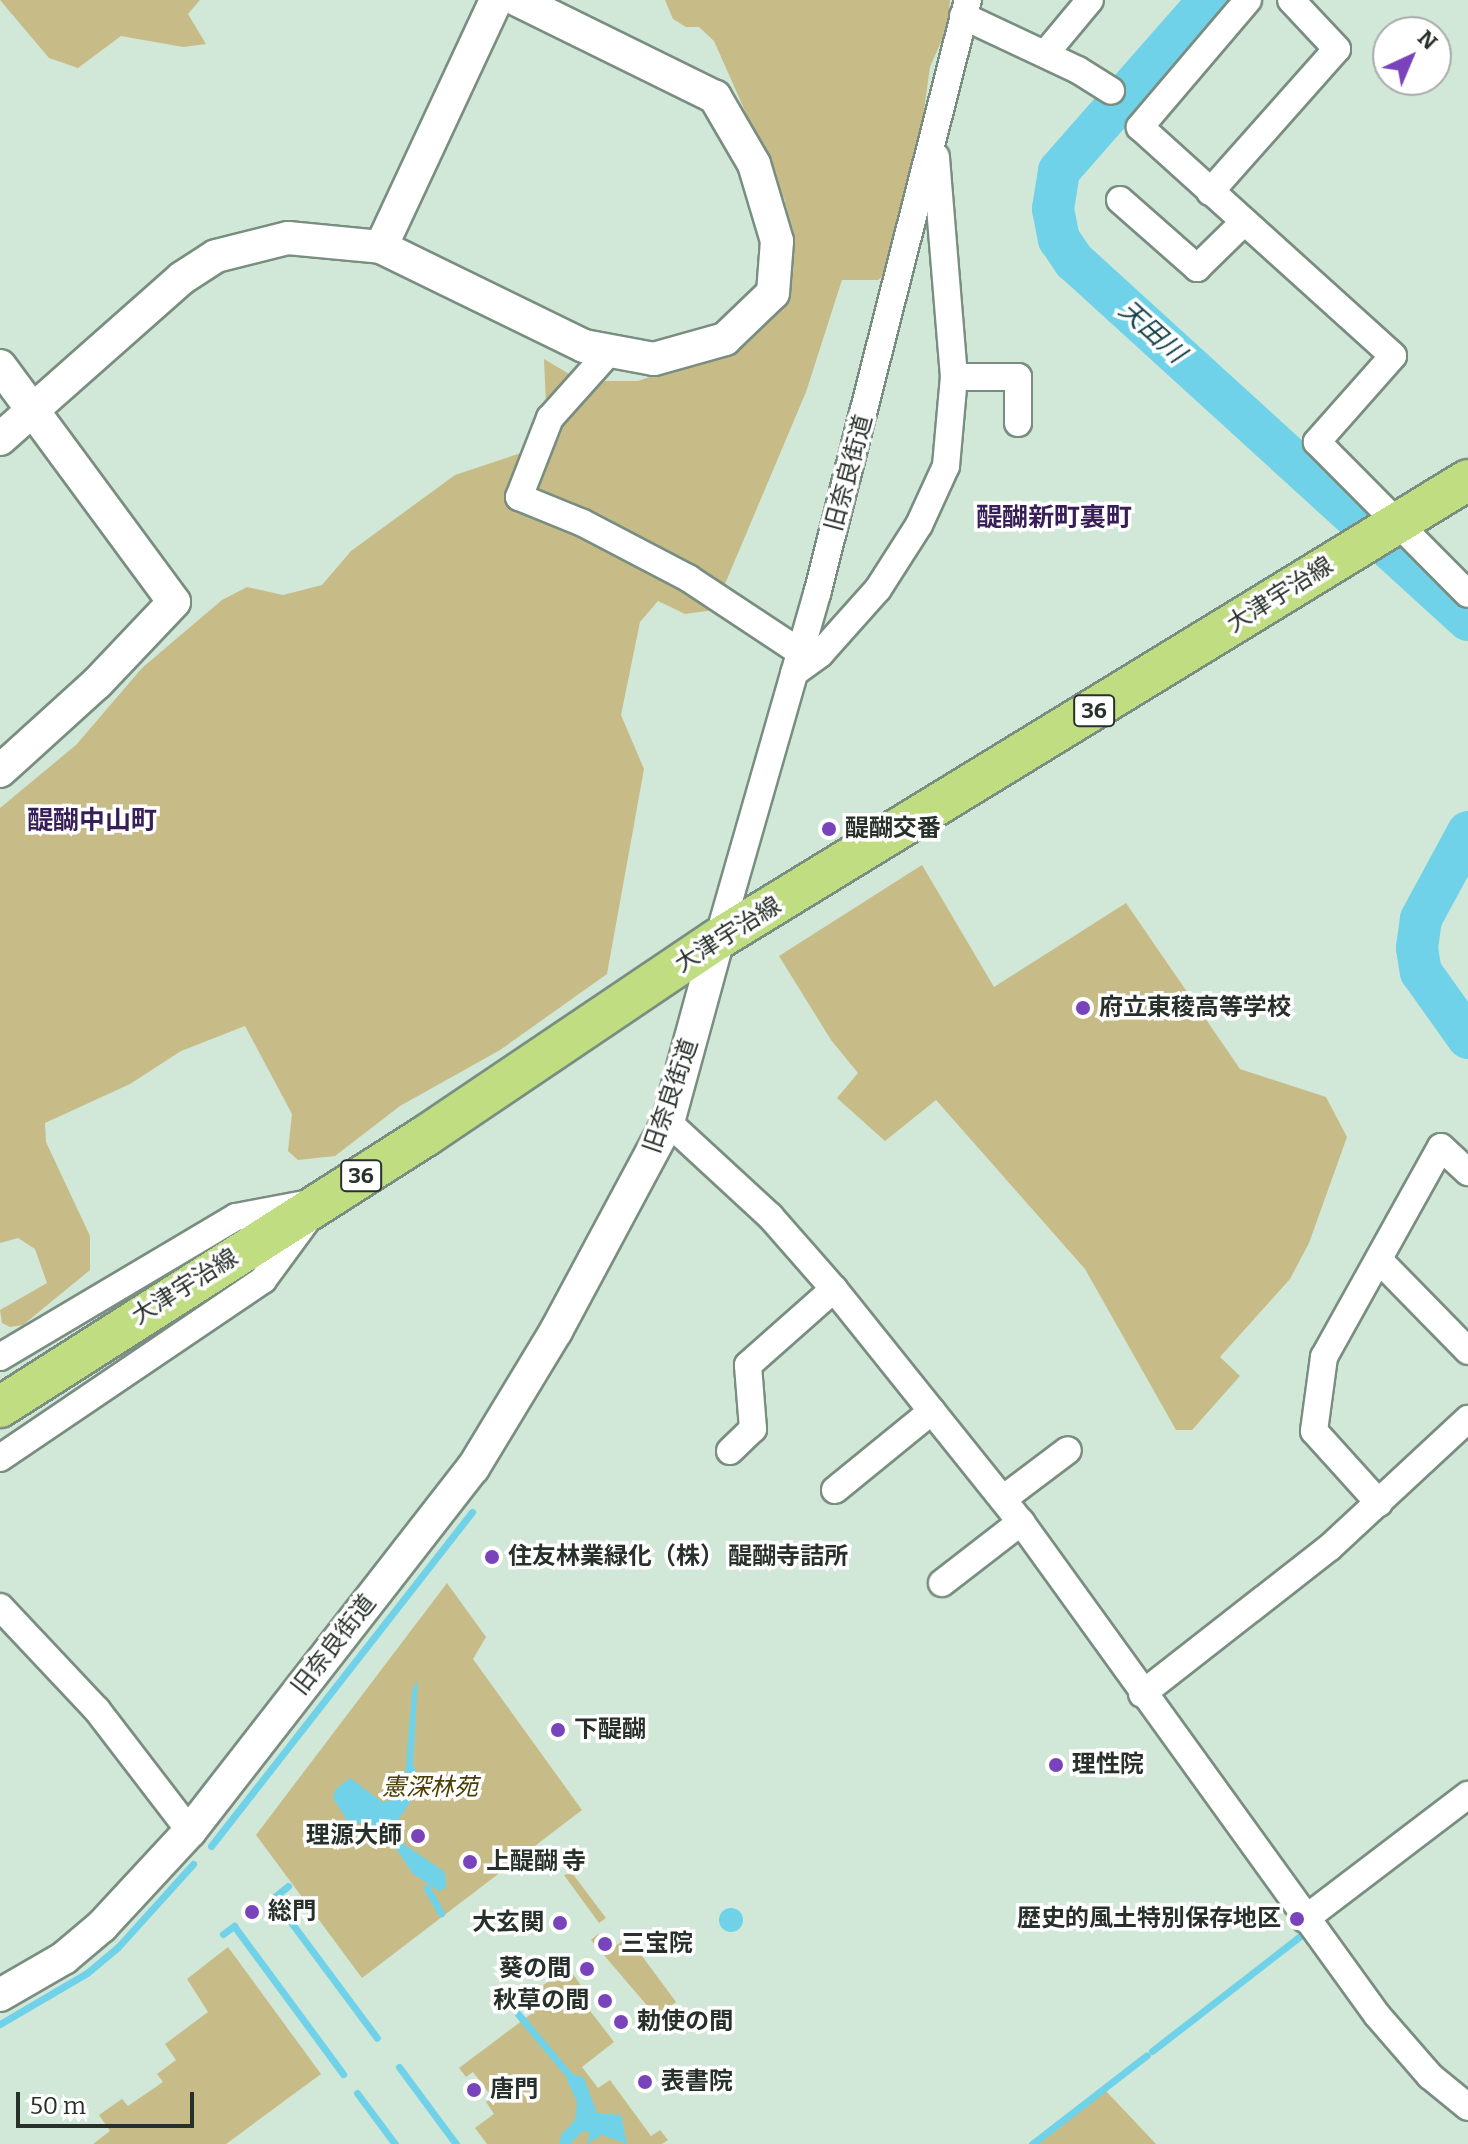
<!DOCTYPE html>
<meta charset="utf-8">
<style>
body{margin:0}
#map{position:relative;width:1468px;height:2144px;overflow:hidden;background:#d1e7d8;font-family:Bitter,"Noto Sans JP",serif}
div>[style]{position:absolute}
.green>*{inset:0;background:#c7bc87}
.water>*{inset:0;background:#6fd2e8}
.round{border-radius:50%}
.stream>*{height:7px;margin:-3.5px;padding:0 3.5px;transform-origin:3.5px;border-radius:3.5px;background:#6fd2e8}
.river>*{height:42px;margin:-21px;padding:0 21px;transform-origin:21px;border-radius:21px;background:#6fd2e8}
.roads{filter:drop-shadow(2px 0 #798e80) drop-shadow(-2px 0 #798e80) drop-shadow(0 2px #798e80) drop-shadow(0 -2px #798e80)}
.minor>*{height:26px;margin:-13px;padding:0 13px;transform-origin:13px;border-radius:13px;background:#fff}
.tertiary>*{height:32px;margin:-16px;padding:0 16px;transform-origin:16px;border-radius:16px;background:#fff}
.primary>*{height:40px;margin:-20px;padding:0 20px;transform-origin:20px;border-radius:20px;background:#c0dd82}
.dots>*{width:22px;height:22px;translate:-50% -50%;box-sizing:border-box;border:4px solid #fff;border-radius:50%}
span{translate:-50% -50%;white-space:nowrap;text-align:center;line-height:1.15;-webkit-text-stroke:7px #fff;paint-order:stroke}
.shield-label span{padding:2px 6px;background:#fff;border:2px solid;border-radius:6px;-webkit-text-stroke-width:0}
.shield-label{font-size:22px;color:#27302a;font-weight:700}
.street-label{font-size:24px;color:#27302a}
.poi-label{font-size:24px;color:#27302a;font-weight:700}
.left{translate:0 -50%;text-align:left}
.right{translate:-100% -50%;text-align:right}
.park-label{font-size:24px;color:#4a3e00;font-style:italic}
.water-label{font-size:26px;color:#15434c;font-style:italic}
.neighbourhood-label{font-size:26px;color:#371e57;font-weight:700}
.north{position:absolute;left:1372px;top:16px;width:80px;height:80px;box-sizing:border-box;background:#fff;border:2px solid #a9acaa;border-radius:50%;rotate:44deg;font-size:22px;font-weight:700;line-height:32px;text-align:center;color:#27302a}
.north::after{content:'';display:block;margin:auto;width:28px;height:36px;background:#7944bb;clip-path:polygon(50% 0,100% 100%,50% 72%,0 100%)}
.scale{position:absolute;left:16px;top:2092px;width:178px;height:36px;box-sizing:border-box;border:4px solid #27302a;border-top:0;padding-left:10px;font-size:24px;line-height:28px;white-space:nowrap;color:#27302a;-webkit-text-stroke:6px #fff;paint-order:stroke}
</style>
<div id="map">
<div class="green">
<i style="clip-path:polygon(0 0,200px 0,188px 14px,206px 44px,183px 47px,121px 36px,78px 68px,49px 58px)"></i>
<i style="clip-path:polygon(665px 0,950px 0,948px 26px,930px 67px,916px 166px,893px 269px,878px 280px,842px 280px,806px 392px,714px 610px,685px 614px,658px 601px,640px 622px,621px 715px,644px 769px,607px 974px,500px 1050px,400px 1106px,335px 1156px,298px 1160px,288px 1151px,292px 1114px,245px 1026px,181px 1051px,130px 1084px,45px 1123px,46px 1142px,90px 1236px,90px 1270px,23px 1325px,10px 1327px,2px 1323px,0 1310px,47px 1283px,35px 1249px,18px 1238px,0 1243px,0 808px,76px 745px,142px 668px,222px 600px,247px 587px,283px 595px,322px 585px,351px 551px,455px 475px,524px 452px,547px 427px,544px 359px,581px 381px,638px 381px,748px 343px,772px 318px,785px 286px,785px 201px,714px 41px,699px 27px,686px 27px,673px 19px)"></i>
<i style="clip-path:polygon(922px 865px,994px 987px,1126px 903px,1240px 1069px,1326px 1097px,1347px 1137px,1309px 1243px,1290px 1279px,1220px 1357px,1240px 1376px,1192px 1430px,1176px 1430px,1085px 1269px,936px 1100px,885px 1141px,837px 1098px,858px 1073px,831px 1040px,779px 956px)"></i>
<i style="clip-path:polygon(447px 1583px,486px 1637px,473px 1659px,582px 1810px,362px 1978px,256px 1835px)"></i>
<i style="clip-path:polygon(572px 1873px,606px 1918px,599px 1923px,564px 1875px)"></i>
<i style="clip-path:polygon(598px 1934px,610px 1950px,628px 1937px,676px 2002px,656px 2016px,591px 1940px)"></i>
<i style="clip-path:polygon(228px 1947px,321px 2074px,226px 2144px,93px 2144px,110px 2131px,99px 2115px,122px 2099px,128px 2106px,163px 2082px,157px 2074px,176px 2060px,165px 2044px,208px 2012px,187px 1979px)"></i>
<i style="clip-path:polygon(568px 1967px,587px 1994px,581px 1999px,614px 2042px,582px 2067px,598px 2088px,610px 2080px,651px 2136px,660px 2130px,668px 2140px,662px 2144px,487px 2144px,475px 2128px,494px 2114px,486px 2102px,492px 2097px,473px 2072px,466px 2077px,459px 2068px,531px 2014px,522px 2001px)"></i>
<i style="clip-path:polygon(1105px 2090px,1156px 2144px,1035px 2144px)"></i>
</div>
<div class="water">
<i style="clip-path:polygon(418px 1681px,413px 1764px,422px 1785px,392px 1829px,405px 1845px,445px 1872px,446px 1888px,439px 1891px,413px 1874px,385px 1832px,347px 1820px,333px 1798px,335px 1790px,350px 1778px,382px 1802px,397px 1799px,404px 1790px,412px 1690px)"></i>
<i class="round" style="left:719px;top:1908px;width:24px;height:24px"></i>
<i style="clip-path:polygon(573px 2074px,584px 2078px,597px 2113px,621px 2115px,627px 2144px,602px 2135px,587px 2144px,590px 2133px,583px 2131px,570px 2144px,559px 2144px,561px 2135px,575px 2120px,577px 2102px,567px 2080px)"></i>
</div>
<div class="stream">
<i style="left:211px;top:1846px;width:424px;rotate:-52deg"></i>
<i style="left:288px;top:1886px;width:19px;rotate:141deg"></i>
<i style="left:273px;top:1898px;width:174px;rotate:53.4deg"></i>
<i style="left:427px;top:1888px;width:29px;rotate:61deg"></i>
<i style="left:223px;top:1934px;width:14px;rotate:-36deg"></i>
<i style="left:234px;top:1926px;width:184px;rotate:53.6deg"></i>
<i style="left:518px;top:2014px;width:80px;rotate:50.1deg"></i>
<i style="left:0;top:2024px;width:101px;rotate:-30.4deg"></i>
<i style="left:87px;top:1973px;width:40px;rotate:-40deg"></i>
<i style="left:118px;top:1947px;width:112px;rotate:-47.9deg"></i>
<i style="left:1152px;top:2051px;width:187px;rotate:-37.8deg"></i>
<i style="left:399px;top:2067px;width:96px;rotate:53.5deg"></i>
<i style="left:357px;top:2093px;width:64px;rotate:53.3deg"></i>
<i style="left:1032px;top:2144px;width:145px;rotate:-37.7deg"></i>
</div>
<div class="river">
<i style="left:1209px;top:0;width:227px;rotate:131.3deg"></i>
<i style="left:1059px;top:171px;width:38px;rotate:99deg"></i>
<i style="left:1053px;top:209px;width:31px;rotate:79deg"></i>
<i style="left:1059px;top:239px;width:27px;rotate:56deg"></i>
<i style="left:1074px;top:261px;width:533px;rotate:42.34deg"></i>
<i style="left:1468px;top:832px;width:99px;rotate:118.4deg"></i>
<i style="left:1421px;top:919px;width:29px;rotate:98deg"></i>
<i style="left:1417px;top:948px;width:24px;rotate:81deg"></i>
<i style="left:1421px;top:972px;width:81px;rotate:54.5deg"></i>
</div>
<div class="roads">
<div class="minor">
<i style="left:1248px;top:0;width:167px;rotate:130.4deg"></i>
<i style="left:1140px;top:127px;width:341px;rotate:42.1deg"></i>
<i style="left:1393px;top:356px;width:115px;rotate:131.5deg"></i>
<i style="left:1317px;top:442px;width:214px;rotate:45.2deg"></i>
<i style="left:963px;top:16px;width:127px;rotate:25.2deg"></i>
<i style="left:1078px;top:70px;width:39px;rotate:32deg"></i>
<i style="left:1045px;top:54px;width:70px;rotate:-50.2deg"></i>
<i style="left:1210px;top:192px;width:191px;rotate:-48.4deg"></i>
<i style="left:1337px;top:49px;width:67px;rotate:-133.2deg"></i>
<i style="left:1120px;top:200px;width:103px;rotate:41.4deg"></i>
<i style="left:1197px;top:268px;width:64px;rotate:-44.4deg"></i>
<i style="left:610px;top:351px;width:90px;rotate:131.8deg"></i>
<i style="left:550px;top:418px;width:85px;rotate:111.4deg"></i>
<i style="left:519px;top:497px;width:69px;rotate:22.1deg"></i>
<i style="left:583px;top:523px;width:119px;rotate:27.6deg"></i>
<i style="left:688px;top:578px;width:134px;rotate:33.5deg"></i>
<i style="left:954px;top:377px;width:64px"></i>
<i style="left:1018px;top:377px;width:46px;rotate:90deg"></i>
<i style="left:794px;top:673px;width:32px;rotate:-36deg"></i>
<i style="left:820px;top:654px;width:87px;rotate:-48.3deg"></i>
<i style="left:878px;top:589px;width:76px;rotate:-57.4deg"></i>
<i style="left:919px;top:525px;width:65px;rotate:-65.4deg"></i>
<i style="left:946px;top:466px;width:89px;rotate:-84.9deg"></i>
<i style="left:954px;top:377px;width:221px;rotate:-94.7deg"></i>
<i style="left:718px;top:939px;width:359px;rotate:-74deg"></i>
<i style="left:817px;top:594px;width:613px;rotate:-75.74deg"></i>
<i style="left:668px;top:1122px;width:139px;rotate:42.7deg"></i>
<i style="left:770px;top:1216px;width:97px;rotate:48.8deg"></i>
<i style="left:834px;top:1289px;width:299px;rotate:51.3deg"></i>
<i style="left:1021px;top:1522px;width:608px;rotate:54.17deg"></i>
<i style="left:1377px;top:2015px;width:81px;rotate:49deg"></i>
<i style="left:1430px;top:2076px;width:49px;rotate:39.2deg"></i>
<i style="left:1379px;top:1260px;width:127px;rotate:45.6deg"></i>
<i style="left:0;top:1357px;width:274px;rotate:-30.7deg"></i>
<i style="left:236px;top:1217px;width:70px;rotate:-10.7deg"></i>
<i style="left:730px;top:1451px;width:32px;rotate:-44deg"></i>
<i style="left:753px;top:1429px;width:64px;rotate:-94.5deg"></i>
<i style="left:748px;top:1365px;width:115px;rotate:-41.5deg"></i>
<i style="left:0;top:1458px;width:318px;rotate:-34.1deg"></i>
<i style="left:263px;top:1280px;width:74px;rotate:-53.7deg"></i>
<i style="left:835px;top:1490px;width:125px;rotate:-39.2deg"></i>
<i style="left:1003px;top:1499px;width:81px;rotate:-37deg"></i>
<i style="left:1379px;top:1503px;width:97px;rotate:-132.1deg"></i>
<i style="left:1314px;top:1431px;width:75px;rotate:-82.3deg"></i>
<i style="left:1324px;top:1357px;width:240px;rotate:-60.9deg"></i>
<i style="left:1441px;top:1147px;width:37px;rotate:43deg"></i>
<i style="left:942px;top:1583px;width:100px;rotate:-37.7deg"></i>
<i style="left:0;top:1607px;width:141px;rotate:46.7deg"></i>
<i style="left:97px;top:1710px;width:153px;rotate:52.5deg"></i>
<i style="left:1142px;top:1694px;width:237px;rotate:-38deg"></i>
<i style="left:1329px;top:1548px;width:190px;rotate:-42.9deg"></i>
<i style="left:1305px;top:1919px;width:205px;rotate:-37.3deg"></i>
</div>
<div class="tertiary">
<i style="left:381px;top:247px;width:272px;rotate:-65deg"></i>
<i style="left:0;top:366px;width:293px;rotate:53.6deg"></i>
<i style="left:174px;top:602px;width:112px;rotate:133.5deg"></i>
<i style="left:97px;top:683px;width:131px;rotate:137.8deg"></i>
<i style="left:0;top:439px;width:243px;rotate:-41.5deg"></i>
<i style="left:182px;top:278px;width:40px;rotate:-32.9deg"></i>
<i style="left:216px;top:256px;width:74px;rotate:-14deg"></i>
<i style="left:288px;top:238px;width:93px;rotate:5.5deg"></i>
<i style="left:381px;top:247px;width:226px;rotate:26deg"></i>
<i style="left:584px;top:346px;width:71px;rotate:10.5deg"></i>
<i style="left:654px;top:359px;width:74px;rotate:-15.7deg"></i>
<i style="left:725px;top:339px;width:66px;rotate:-43.8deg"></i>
<i style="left:773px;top:293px;width:52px;rotate:-85.6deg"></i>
<i style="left:777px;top:241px;width:80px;rotate:-106.6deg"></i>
<i style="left:754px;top:164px;width:78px;rotate:-120.2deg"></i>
<i style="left:715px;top:97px;width:220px;rotate:-153.8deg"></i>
<i style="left:0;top:1995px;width:74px;rotate:-30deg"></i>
<i style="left:64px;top:1958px;width:50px;rotate:-40.1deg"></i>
<i style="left:102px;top:1926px;width:129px;rotate:-47.2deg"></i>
<i style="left:190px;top:1831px;width:460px;rotate:-52.1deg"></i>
<i style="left:473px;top:1468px;width:160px;rotate:-58.8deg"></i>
<i style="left:556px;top:1331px;width:237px;rotate:-61.8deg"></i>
<i style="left:668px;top:1122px;width:190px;rotate:-74.7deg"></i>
</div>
<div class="primary">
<i style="left:0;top:1407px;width:506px;rotate:-32.5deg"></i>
<i style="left:427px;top:1135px;width:351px;rotate:-34deg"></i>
<i style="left:718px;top:939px;width:879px;rotate:-31.47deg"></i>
</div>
</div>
<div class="dots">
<i style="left:829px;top:829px;background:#7944bb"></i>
<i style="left:1083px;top:1008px;background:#7944bb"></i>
<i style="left:492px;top:1557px;background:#7944bb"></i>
<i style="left:558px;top:1730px;background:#7944bb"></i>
<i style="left:1056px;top:1765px;background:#7944bb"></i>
<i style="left:418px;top:1836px;background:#7944bb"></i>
<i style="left:470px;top:1862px;background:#7944bb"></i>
<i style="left:252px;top:1912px;background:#7944bb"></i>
<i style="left:1297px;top:1919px;background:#7944bb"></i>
<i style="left:560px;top:1923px;background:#7944bb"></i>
<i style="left:605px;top:1944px;background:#7944bb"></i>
<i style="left:587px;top:1969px;background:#7944bb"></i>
<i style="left:605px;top:2001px;background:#7944bb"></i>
<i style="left:621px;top:2022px;background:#7944bb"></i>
<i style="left:645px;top:2082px;background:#7944bb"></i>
<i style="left:474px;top:2090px;background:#7944bb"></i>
</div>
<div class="shield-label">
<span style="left:1094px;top:711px">36</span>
<span style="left:361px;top:1176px">36</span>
</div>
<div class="street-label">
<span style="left:849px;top:473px;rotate:-75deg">旧奈良街道</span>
<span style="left:1280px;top:595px;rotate:-32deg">大津宇治線</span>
<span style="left:728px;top:935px;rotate:-32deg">大津宇治線</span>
<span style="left:671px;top:1096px;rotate:-71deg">旧奈良街道</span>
<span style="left:185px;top:1287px;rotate:-32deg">大津宇治線</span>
<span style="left:334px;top:1645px;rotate:-52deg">旧奈良街道</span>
</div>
<div class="poi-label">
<span class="left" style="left:845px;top:829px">醍醐交番</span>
<span class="left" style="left:1099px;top:1008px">府立東稜高等学校</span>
<span class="left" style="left:508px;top:1557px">住友林業緑化（株） 醍醐寺詰所</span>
<span class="left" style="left:574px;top:1730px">下醍醐</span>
<span class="left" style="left:1072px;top:1765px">理性院</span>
<span class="right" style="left:402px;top:1836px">理源大師</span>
<span class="left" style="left:486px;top:1862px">上醍醐 寺</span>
<span class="left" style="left:268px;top:1912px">総門</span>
<span class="right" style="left:1281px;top:1919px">歴史的風土特別保存地区</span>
<span class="right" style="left:544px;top:1923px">大玄関</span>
<span class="left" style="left:621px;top:1944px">三宝院</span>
<span class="right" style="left:571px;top:1969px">葵の間</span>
<span class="right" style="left:589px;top:2001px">秋草の間</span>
<span class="left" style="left:637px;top:2022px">勅使の間</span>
<span class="left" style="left:661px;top:2082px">表書院</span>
<span class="left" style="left:490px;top:2090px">唐門</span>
</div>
<div class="park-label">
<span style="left:430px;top:1788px">憲深林苑</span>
</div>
<div class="water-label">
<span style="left:1152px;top:332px;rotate:42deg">天田川</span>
</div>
<div class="neighbourhood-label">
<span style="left:1054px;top:518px">醍醐新町裏町</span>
<span style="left:92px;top:821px">醍醐中山町</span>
</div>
<div class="north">N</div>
<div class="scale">50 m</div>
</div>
